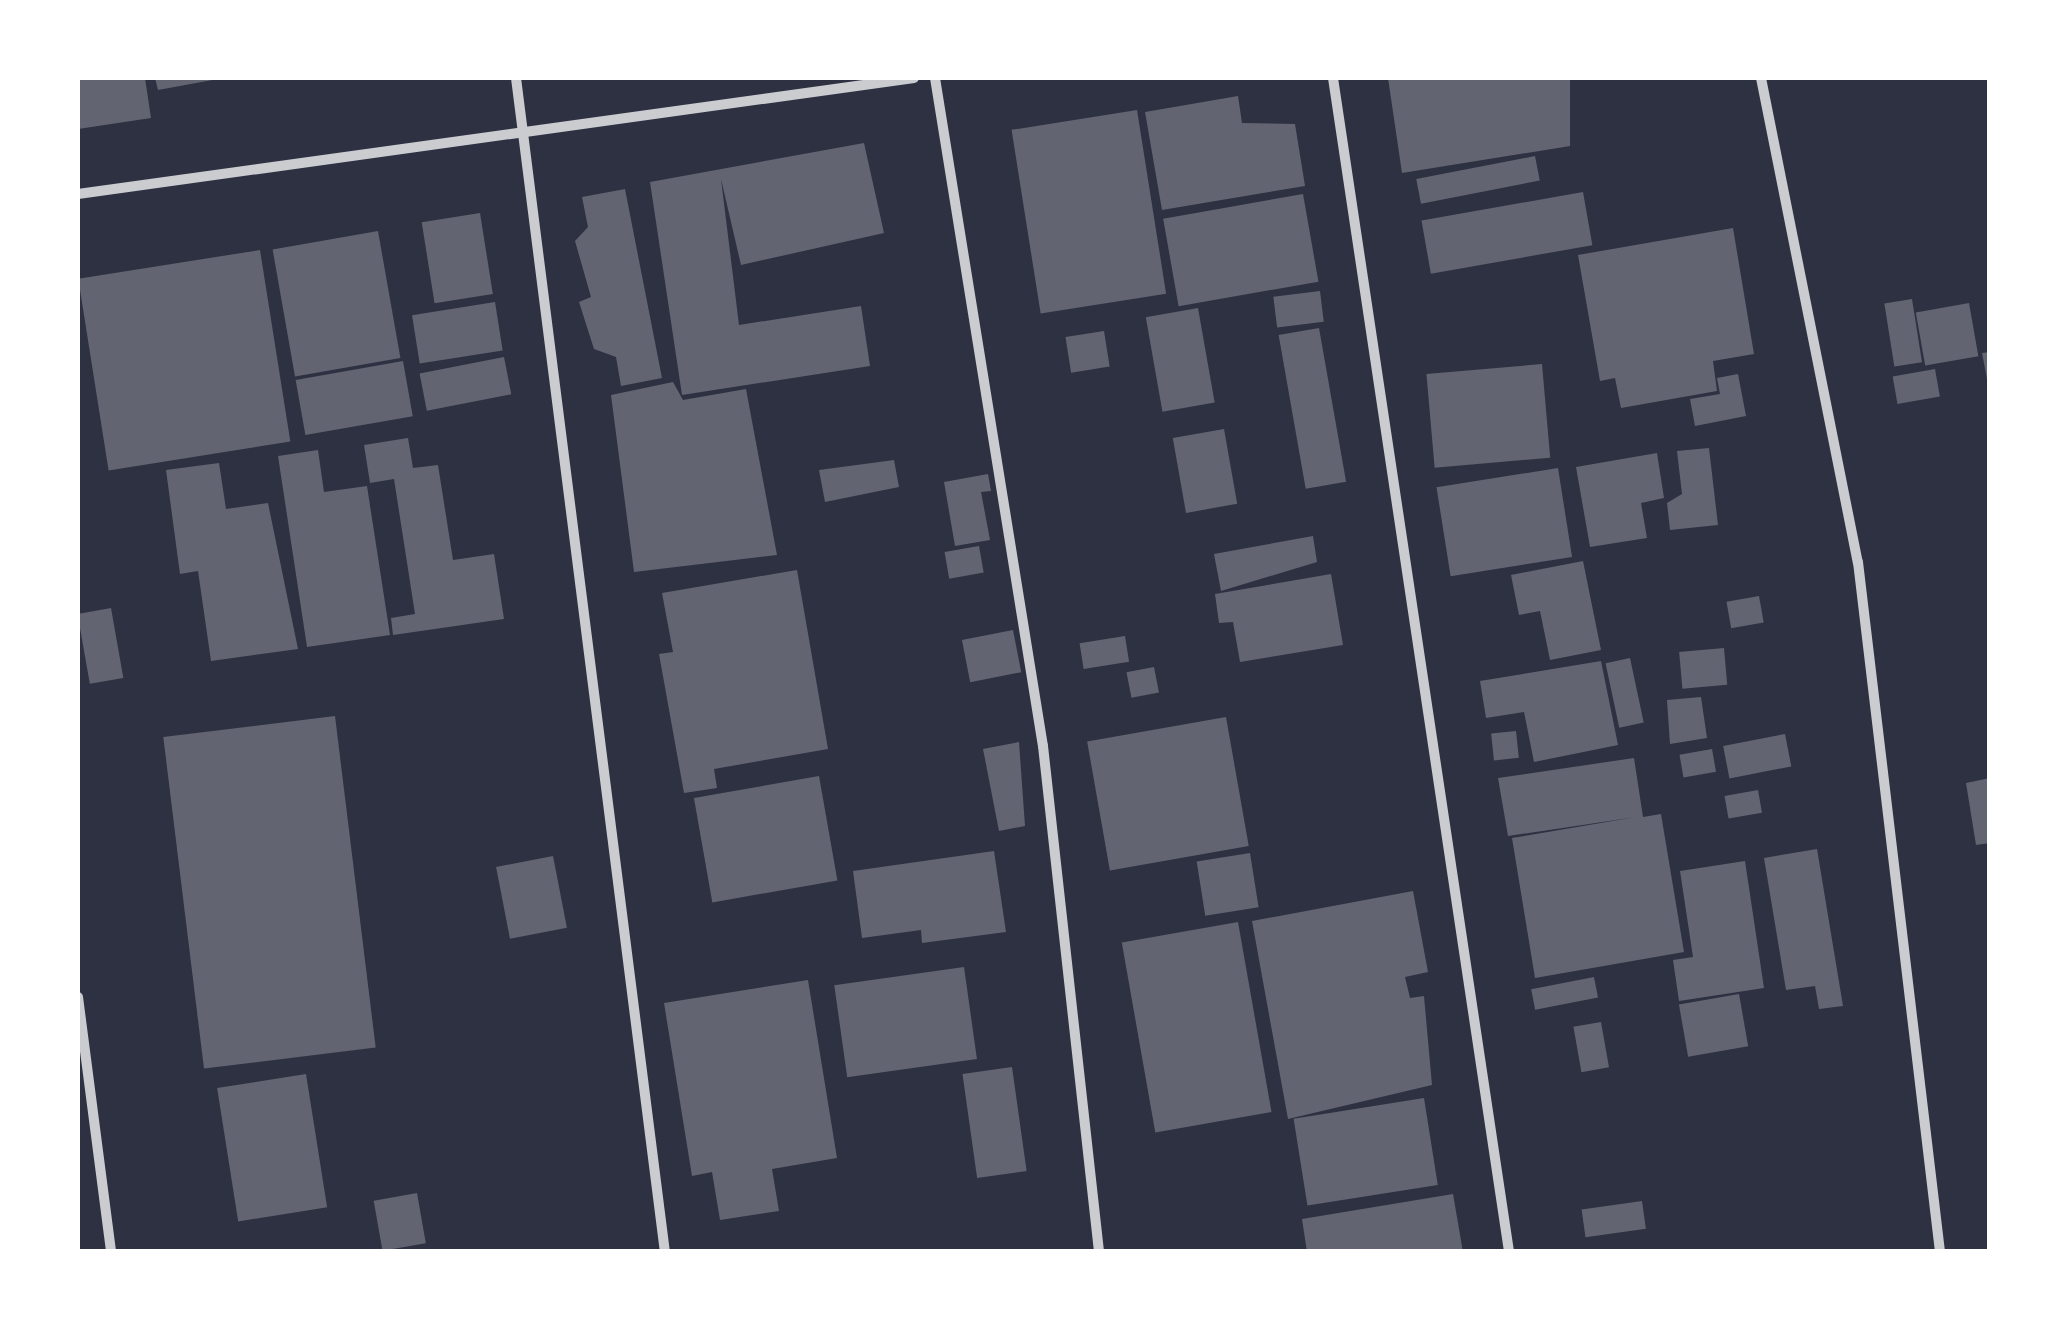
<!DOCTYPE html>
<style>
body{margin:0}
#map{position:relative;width:2067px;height:1329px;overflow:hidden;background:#2d3142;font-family:Roboto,sans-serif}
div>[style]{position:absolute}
.building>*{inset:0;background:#626471;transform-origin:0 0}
.minor>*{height:10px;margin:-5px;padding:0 5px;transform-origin:5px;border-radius:5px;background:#caccd0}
span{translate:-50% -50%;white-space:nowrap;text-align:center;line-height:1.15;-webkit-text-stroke:10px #fff;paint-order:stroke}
.frame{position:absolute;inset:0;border:80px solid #fff;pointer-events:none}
</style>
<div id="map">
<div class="building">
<i style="clip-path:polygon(145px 78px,151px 118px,78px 129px,78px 80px)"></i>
<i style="clip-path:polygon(155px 78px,217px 78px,218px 79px,158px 90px)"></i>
<i style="clip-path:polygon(1388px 78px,1570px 80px,1570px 146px,1402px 173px)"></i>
<i style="clip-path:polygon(1238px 96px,1242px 123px,1295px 124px,1305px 186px,1162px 210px,1145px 112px)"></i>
<i style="left:1137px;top:110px;width:186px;height:127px;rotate:81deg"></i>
<i style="clip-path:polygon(864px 143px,884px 233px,741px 265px,721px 179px,739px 325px,861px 306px,870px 366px,682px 395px,650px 182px)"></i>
<i style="left:1535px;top:156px;width:25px;height:121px;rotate:79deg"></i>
<i style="clip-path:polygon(625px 189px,662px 378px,621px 386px,616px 357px,594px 349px,579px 302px,591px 297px,575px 241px,588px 227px,582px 197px)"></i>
<i style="left:1583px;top:192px;width:54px;height:164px;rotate:80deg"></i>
<i style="left:1303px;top:194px;width:89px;height:142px;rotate:80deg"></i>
<i style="left:480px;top:213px;width:82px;height:59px;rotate:81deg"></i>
<i style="clip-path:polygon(1733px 228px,1754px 354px,1713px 361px,1717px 391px,1621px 408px,1615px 378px,1600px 381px,1578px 255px)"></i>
<i style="left:378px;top:231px;width:129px;height:107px;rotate:80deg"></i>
<i style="left:260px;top:250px;width:194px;height:184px;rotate:81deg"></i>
<i style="left:1320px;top:291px;width:31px;height:47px;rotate:83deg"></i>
<i style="left:1912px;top:299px;width:64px;height:28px;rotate:81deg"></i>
<i style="left:495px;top:302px;width:49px;height:84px;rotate:81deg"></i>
<i style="left:1969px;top:303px;width:54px;height:54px;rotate:80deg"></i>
<i style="left:1198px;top:308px;width:96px;height:53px;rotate:80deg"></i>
<i style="left:1319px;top:328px;width:156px;height:41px;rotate:80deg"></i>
<i style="left:1104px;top:331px;width:36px;height:39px;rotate:81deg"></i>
<i style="clip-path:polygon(1990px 352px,1990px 384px,1988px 384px,1982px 353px)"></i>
<i style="left:504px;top:357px;width:38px;height:86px;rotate:79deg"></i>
<i style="left:403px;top:361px;width:56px;height:109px;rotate:80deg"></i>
<i style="left:1542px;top:364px;width:94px;height:116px;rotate:85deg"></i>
<i style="left:1935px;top:369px;width:28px;height:43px;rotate:80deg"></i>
<i style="clip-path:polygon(1738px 374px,1746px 416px,1695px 426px,1690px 399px,1720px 394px,1717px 378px)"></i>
<i style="clip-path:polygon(673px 382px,683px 400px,746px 389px,777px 555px,634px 572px,611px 395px)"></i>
<i style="left:1224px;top:429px;width:76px;height:52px;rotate:80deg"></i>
<i style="clip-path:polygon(408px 438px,413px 468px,438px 465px,453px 560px,494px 554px,504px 619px,393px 635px,391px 618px,415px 614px,394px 479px,370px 483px,364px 445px)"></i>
<i style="clip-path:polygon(1709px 448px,1718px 525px,1670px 530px,1667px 503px,1682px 494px,1677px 451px)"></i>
<i style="clip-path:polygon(318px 450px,324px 492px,367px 486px,390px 635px,307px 647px,278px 456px)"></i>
<i style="clip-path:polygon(1657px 453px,1664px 498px,1641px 503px,1647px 538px,1590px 547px,1576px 467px)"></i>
<i style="clip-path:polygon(894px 460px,899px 487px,825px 502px,819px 470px)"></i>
<i style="clip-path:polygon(219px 463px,226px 509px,268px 503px,298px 649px,211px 661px,198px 571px,180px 574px,166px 470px)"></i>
<i style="left:1558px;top:468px;width:90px;height:123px;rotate:81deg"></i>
<i style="clip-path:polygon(988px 474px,991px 491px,981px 492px,990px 540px,955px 546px,944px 482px)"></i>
<i style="clip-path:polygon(1313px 536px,1317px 562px,1221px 591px,1214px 554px)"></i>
<i style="left:979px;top:546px;width:27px;height:35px;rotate:80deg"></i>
<i style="clip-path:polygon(1583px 561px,1601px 650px,1550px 660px,1540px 611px,1519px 615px,1511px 575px)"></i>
<i style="clip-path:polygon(797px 570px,828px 749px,714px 769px,717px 788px,684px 793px,659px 654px,673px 652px,662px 593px)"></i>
<i style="clip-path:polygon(1331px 574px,1343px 645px,1240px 662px,1233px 622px,1219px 623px,1215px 594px)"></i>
<i style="left:1759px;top:596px;width:27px;height:33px;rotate:80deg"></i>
<i style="left:111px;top:608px;width:71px;height:34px;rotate:80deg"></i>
<i style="left:1013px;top:630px;width:43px;height:52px;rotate:79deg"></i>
<i style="left:1125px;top:636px;width:26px;height:46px;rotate:81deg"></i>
<i style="left:1724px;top:648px;width:37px;height:45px;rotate:85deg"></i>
<i style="left:1630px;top:658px;width:66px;height:25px;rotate:78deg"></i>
<i style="clip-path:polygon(1601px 661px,1618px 745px,1534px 762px,1524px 712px,1486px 718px,1480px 681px)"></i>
<i style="left:1154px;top:667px;width:26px;height:28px;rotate:79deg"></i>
<i style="clip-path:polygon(1701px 697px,1707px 738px,1670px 744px,1667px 700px)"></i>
<i style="left:335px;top:716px;width:334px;height:173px;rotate:83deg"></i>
<i style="left:1226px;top:717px;width:131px;height:141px;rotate:80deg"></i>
<i style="left:1516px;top:731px;width:27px;height:25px;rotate:84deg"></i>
<i style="left:1785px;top:734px;width:33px;height:63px;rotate:79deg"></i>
<i style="clip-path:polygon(1019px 742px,1025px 826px,999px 831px,983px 749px)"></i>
<i style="left:1712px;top:749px;width:23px;height:33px;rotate:80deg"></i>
<i style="clip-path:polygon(1634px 758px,1643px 817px,1661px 814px,1684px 952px,1535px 978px,1512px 838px,1636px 817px,1508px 836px,1498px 778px)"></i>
<i style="left:819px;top:776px;width:106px;height:127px;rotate:80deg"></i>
<i style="clip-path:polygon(1990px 778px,1990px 843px,1976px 845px,1966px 783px)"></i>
<i style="left:1758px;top:790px;width:23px;height:34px;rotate:80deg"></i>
<i style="clip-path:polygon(1817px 849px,1843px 1006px,1819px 1009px,1815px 986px,1786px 990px,1764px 858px)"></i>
<i style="clip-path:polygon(994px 851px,1006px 932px,922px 943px,921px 930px,862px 938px,853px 871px)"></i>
<i style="left:1250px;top:853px;width:55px;height:54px;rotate:81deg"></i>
<i style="left:553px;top:856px;width:73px;height:58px;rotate:79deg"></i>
<i style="clip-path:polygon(1745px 861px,1764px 988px,1679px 1001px,1673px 960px,1693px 957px,1680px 871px)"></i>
<i style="clip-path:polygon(1413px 891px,1428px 972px,1405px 977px,1410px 998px,1424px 996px,1432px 1085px,1288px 1119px,1252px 921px)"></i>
<i style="left:1238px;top:922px;width:193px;height:118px;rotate:80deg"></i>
<i style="left:964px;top:967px;width:93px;height:131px;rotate:82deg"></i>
<i style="left:1594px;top:977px;width:21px;height:64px;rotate:79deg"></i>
<i style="clip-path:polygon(808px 980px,837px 1158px,772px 1169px,779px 1211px,720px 1220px,712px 1172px,692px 1176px,664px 1003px)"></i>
<i style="left:1739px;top:994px;width:53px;height:61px;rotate:80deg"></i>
<i style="left:1601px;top:1022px;width:46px;height:28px;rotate:80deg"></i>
<i style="left:1012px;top:1067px;width:105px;height:50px;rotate:82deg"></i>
<i style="left:306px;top:1074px;width:135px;height:90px;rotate:81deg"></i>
<i style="left:1424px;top:1098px;width:88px;height:132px;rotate:81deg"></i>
<i style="left:417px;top:1193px;width:51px;height:44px;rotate:80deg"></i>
<i style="clip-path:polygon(1453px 1194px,1463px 1252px,1307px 1252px,1302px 1219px)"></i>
<i style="left:1642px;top:1201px;width:28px;height:61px;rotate:82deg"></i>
</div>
<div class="minor">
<i style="left:516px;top:78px;width:1183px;rotate:82.77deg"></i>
<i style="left:935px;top:78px;width:677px;rotate:80.82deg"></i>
<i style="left:1043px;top:746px;width:509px;rotate:83.68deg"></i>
<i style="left:1333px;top:78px;width:1187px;rotate:81.47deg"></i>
<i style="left:1761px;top:78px;width:494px;rotate:78.7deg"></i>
<i style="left:1858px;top:562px;width:695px;rotate:83.22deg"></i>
<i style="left:78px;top:194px;width:844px;rotate:-7.9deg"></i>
<i style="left:78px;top:997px;width:257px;rotate:82.6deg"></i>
</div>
<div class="frame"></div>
</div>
